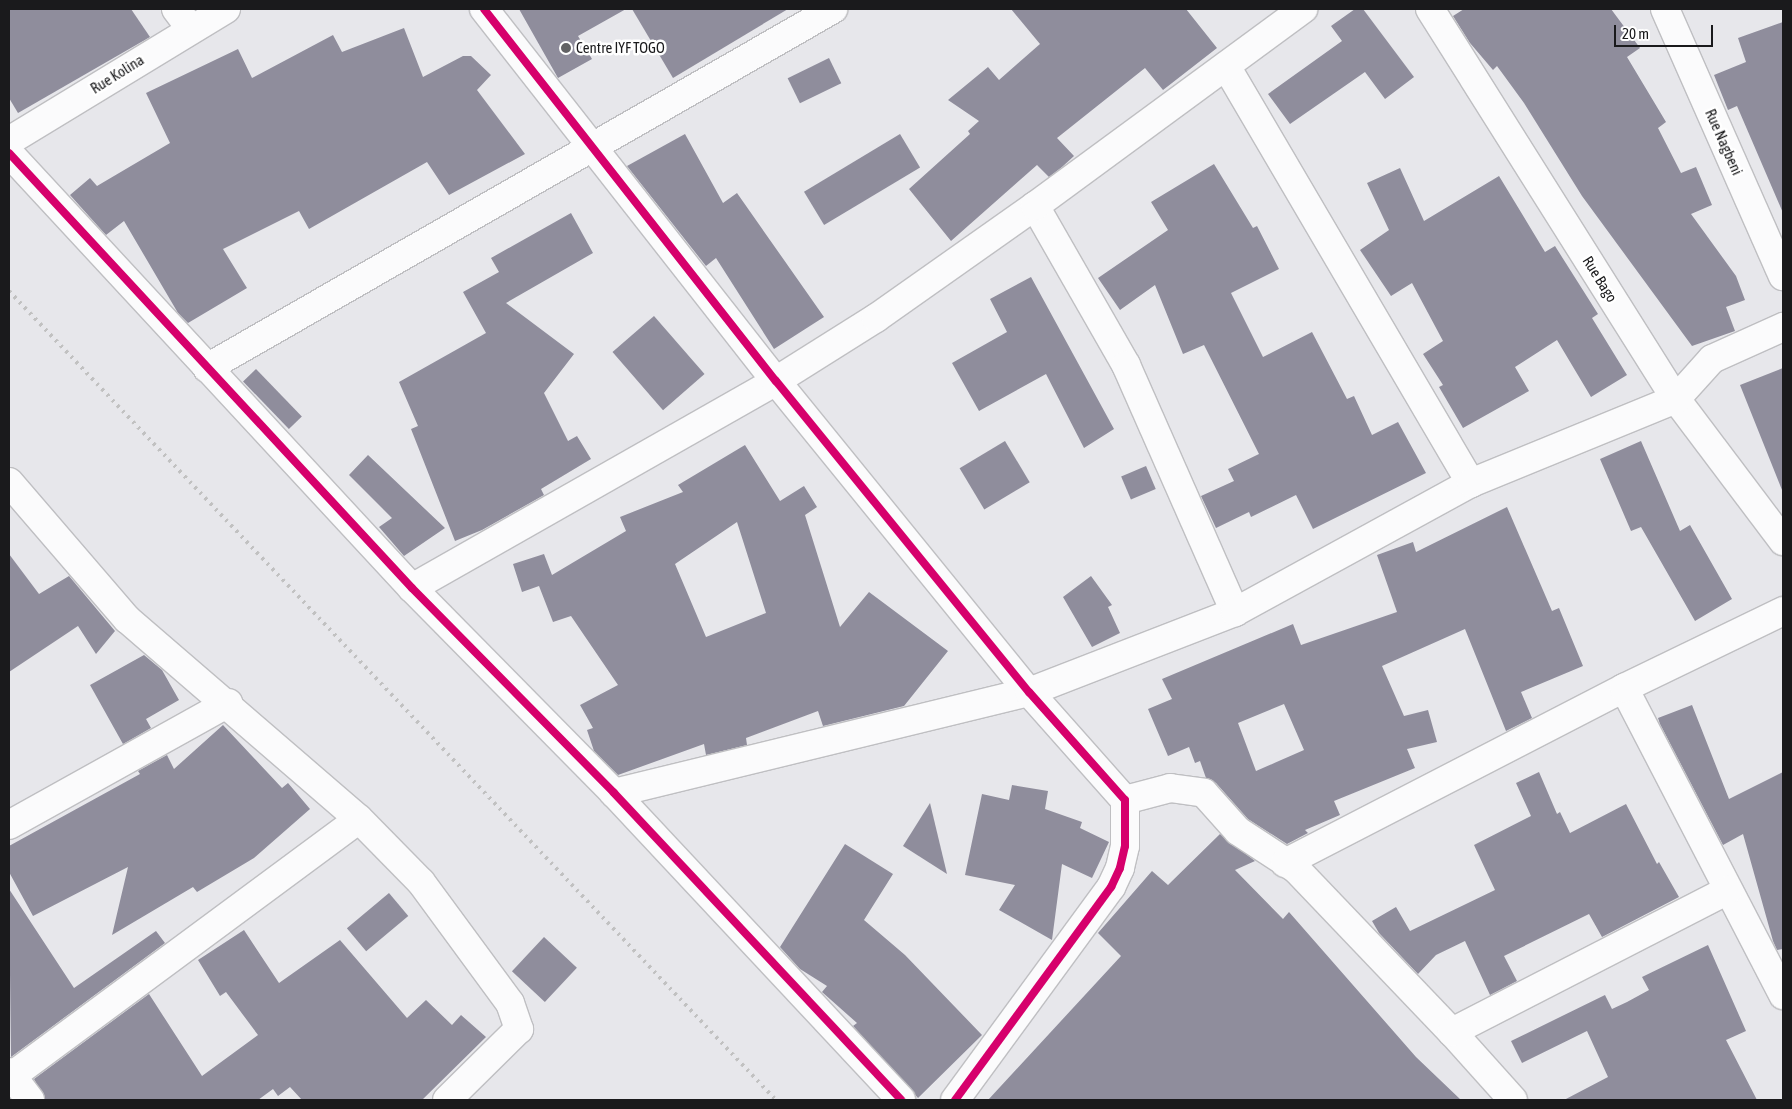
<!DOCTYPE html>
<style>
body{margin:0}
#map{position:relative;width:1792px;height:1109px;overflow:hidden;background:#e7e7eb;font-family:"Asap Condensed",sans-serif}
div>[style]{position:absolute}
.building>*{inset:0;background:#8f8d9c;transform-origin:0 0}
.roads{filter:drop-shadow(1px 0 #bfbfc2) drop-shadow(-1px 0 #bfbfc2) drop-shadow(0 1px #bfbfc2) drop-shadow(0 -1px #bfbfc2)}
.street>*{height:28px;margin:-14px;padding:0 14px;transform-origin:14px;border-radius:14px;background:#fbfbfc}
.rail>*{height:4px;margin-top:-2px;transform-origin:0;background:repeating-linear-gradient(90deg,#c1c1c1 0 2.5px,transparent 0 7.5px)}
.cycleway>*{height:8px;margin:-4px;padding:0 4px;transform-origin:4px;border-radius:4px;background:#d6006c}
.dots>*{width:14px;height:14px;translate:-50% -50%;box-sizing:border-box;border:2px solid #fff;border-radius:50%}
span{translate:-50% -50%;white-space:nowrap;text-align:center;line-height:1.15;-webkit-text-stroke:5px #fff;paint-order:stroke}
.poi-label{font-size:15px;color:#1a1a1c}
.left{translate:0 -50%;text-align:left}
.street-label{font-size:15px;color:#1a1a1c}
.frame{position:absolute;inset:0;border:10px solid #1a1a1c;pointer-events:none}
.scale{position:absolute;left:1614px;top:25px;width:99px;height:22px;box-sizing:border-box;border:2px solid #1a1a1c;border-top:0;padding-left:6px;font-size:15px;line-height:18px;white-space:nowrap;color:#1a1a1c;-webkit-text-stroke:4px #fff;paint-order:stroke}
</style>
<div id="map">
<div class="building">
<i style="clip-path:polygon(9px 9px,131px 9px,150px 37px,18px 113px,9px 98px)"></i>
<i style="clip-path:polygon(519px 9px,626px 9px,578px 36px,592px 59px,558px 78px)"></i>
<i style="clip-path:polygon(632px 9px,788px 9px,673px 78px)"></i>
<i style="clip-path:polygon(1011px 9px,1186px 9px,1217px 48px,1163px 90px,1145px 68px,1057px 138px,1074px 156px,1062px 167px,1049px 177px,1037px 165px,951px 241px,909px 189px,970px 134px,968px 131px,979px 121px,948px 100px,988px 67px,999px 80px,1040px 44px)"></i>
<i style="clip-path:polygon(1355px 9px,1363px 9px,1414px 77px,1385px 99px,1365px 72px,1290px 124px,1268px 94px,1342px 41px,1331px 26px)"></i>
<i style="clip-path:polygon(1464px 9px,1611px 9px,1640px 48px,1627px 57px,1666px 122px,1658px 128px,1681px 173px,1696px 167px,1712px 205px,1691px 214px,1736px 276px,1745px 300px,1726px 307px,1735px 331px,1692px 346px,1582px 196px,1524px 103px,1497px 66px,1493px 70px,1470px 43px,1453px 16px)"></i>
<i style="clip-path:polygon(1783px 22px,1783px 213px,1737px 106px,1728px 110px,1714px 75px,1746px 62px,1738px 38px)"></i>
<i style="clip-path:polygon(404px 28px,423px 77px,463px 56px,471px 56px,491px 75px,477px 90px,525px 154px,449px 195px,427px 162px,309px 229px,299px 211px,223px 249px,247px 288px,188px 323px,178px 313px,124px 221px,106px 235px,70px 195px,90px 178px,97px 186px,170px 143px,146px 93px,238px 49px,252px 78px,333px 35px,342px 52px)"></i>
<i style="left:829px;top:58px;width:28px;height:46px;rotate:64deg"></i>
<i style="clip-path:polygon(685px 134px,723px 203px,737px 193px,824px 317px,774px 349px,716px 258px,706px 266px,627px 166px)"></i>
<i style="left:900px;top:134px;width:39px;height:112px;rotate:59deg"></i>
<i style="clip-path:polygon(1214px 164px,1253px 228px,1257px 226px,1279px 269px,1231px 293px,1263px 357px,1312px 332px,1347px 399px,1354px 396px,1372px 435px,1398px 422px,1426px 473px,1313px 529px,1296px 495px,1251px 517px,1249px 512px,1216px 528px,1201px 496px,1234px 481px,1228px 469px,1259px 454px,1204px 345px,1183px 354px,1155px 285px,1120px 310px,1098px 278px,1168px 230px,1151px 202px)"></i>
<i style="clip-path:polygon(1400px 168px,1424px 221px,1499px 176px,1545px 252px,1555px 246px,1598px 314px,1592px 318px,1627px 375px,1591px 397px,1557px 340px,1515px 367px,1529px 391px,1463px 428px,1439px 387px,1443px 385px,1423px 354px,1443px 341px,1412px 283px,1391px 296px,1360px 250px,1389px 230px,1367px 183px)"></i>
<i style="clip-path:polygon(571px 213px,593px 253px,506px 303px,574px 354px,544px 393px,568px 441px,577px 436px,591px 459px,541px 489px,544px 495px,482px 530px,455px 541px,411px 429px,418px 426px,399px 382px,486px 333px,463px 292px,499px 272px,491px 258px)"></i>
<i style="clip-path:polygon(1031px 277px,1114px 429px,1084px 448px,1046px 374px,979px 411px,952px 363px,1007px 332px,990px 299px)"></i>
<i style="left:654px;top:316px;width:77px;height:55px;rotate:49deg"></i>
<i style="clip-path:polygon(1783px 368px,1783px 490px,1782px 490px,1740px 385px)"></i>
<i style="left:256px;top:369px;width:66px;height:18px;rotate:46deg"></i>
<i style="left:1005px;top:441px;width:48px;height:53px;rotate:59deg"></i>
<i style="clip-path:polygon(1641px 441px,1680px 531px,1690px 525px,1732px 599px,1695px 621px,1641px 527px,1631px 531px,1600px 459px)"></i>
<i style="clip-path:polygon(evenodd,745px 445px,780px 501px,804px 486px,817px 507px,805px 515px,840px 627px,869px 592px,948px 651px,904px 706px,823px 726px,818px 711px,746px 738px,747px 745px,706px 755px,704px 744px,618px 775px,594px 751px,587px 730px,593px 728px,580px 705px,618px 685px,571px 616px,553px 622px,539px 586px,522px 592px,513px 564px,544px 554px,552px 575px,626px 531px,620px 517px,683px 492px,678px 485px,745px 445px,737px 522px,766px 613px,706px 637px,675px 564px,737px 522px)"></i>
<i style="clip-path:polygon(368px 455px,445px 528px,404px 556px,379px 527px,392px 518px,349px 475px)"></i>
<i style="left:1146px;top:466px;width:25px;height:27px;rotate:67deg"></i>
<i style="clip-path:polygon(evenodd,1507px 507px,1552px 611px,1559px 608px,1583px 666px,1521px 692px,1532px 718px,1506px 731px,1465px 629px,1382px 666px,1404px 716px,1428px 710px,1437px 742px,1407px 749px,1415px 768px,1334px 801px,1340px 815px,1305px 830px,1308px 833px,1287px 844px,1248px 819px,1216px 783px,1206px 778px,1200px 761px,1195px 763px,1189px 747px,1168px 756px,1148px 709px,1172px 699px,1162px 679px,1293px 624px,1301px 645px,1397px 612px,1377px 555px,1413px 542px,1416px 552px,1507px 507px,1284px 704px,1304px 750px,1256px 771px,1238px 723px,1284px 704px)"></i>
<i style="clip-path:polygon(9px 554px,39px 594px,69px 576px,115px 631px,96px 654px,78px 626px,9px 672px)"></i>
<i style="clip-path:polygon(1091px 576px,1112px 605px,1108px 607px,1120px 633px,1092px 647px,1063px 597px)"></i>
<i style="clip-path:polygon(144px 655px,162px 670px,179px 700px,146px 719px,151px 728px,123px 744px,90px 685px)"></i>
<i style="clip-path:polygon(1692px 705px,1729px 799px,1783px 772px,1783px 949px,1777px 950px,1773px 941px,1743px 834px,1723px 845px,1660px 724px,1658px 718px)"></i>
<i style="clip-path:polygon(223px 725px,282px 788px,288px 783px,310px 809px,254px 858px,197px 892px,193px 887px,112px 935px,128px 867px,33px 916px,9px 872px,9px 846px,140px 774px,138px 771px,167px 755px,174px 769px)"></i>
<i style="clip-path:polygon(1539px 772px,1557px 814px,1560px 812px,1570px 833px,1626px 804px,1657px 864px,1659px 862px,1679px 897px,1602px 937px,1589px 914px,1504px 956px,1517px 981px,1490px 995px,1465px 941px,1436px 955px,1418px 974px,1379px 933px,1372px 921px,1396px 907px,1410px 931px,1495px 890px,1474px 845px,1531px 816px,1516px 783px)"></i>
<i style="clip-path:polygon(1012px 785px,1048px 791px,1045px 809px,1082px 822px,1080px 828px,1109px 842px,1092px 878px,1062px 864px,1052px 940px,999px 910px,1015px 885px,965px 875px,982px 794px,1009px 800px)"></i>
<i style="clip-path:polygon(930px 803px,947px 874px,903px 846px)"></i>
<i style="clip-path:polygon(1220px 834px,1255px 861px,1235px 870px,1283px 919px,1289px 912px,1416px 1057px,1461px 1100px,988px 1100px,1121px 956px,1098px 933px,1152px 871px,1168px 885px)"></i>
<i style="clip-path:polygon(845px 844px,893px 874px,864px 920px,905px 955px,982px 1035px,918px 1098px,853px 1026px,857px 1023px,822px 992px,827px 986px,800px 969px,780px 947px)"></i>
<i style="clip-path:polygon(9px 889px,74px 988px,156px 931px,165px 943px,11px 1057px)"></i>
<i style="left:389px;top:893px;width:30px;height:55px;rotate:50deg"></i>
<i style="clip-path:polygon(244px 930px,279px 983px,340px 940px,407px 1018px,426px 1000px,452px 1025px,461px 1015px,486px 1037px,422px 1100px,302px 1100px,290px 1087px,278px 1096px,273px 1089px,258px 1100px,45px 1100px,34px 1079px,149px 994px,202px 1076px,258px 1035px,226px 992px,220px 996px,198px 960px)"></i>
<i style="left:544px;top:937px;width:45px;height:47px;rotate:43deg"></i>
<i style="clip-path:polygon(1708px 945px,1746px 1031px,1726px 1040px,1757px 1100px,1564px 1100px,1608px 1077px,1587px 1031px,1522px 1063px,1511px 1041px,1605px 995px,1612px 1009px,1627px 1002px,1649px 990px,1642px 977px)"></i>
</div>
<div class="roads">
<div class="street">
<i style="left:176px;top:9px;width:25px;rotate:53deg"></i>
<i style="left:484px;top:9px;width:473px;rotate:51.9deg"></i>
<i style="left:776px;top:381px;width:401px;rotate:50.9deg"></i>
<i style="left:1029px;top:692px;width:144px;rotate:48.4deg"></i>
<i style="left:1125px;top:800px;width:46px;rotate:90deg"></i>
<i style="left:1125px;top:846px;width:23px;rotate:103deg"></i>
<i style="left:1120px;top:868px;width:21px;rotate:115deg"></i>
<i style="left:1111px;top:887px;width:264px;rotate:126.2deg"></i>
<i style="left:1430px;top:9px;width:461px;rotate:57.8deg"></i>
<i style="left:1676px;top:399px;width:178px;rotate:53deg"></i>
<i style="left:1665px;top:9px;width:292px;rotate:66.2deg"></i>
<i style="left:1226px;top:66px;width:484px;rotate:59.6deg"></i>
<i style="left:9px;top:141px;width:254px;rotate:-31.3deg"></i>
<i style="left:9px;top:153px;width:593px;rotate:47.19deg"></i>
<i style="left:412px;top:588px;width:288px;rotate:45.4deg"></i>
<i style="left:614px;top:793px;width:420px;rotate:46.9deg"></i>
<i style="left:1035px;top:206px;width:183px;rotate:60.2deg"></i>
<i style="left:1126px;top:365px;width:270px;rotate:66.2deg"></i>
<i style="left:207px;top:368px;width:722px;rotate:-29.83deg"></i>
<i style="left:9px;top:482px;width:181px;rotate:49.3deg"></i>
<i style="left:127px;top:619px;width:306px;rotate:40.8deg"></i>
<i style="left:359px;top:819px;width:88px;rotate:45.5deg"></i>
<i style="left:421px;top:882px;width:150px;rotate:53.7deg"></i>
<i style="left:510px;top:1003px;width:28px;rotate:71deg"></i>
<i style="left:519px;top:1029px;width:101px;rotate:135.4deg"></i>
<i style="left:412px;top:588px;width:419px;rotate:-29.6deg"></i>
<i style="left:776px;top:381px;width:118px;rotate:-32.2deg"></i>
<i style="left:876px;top:318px;width:194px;rotate:-35.2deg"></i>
<i style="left:1035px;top:206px;width:333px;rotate:-36.3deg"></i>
<i style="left:1624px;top:688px;width:346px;rotate:62.6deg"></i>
<i style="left:614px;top:793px;width:427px;rotate:-13.7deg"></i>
<i style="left:1029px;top:692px;width:221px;rotate:-21.2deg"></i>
<i style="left:1235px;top:612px;width:269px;rotate:-28.7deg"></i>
<i style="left:1471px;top:483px;width:222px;rotate:-22.3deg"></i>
<i style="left:1676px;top:399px;width:54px;rotate:-48deg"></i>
<i style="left:1712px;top:359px;width:78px;rotate:-24.3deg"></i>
<i style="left:1125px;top:800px;width:47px;rotate:-14.9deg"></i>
<i style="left:1170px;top:788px;width:34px;rotate:8deg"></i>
<i style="left:1204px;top:793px;width:51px;rotate:48.2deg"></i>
<i style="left:1238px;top:831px;width:69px;rotate:33.2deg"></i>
<i style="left:1296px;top:869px;width:226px;rotate:46.3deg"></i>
<i style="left:1452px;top:1032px;width:91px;rotate:48.1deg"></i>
<i style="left:9px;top:825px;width:251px;rotate:-29.1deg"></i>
<i style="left:1285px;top:863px;width:382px;rotate:-27.3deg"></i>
<i style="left:1624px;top:688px;width:177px;rotate:-25.8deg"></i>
<i style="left:1452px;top:1032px;width:310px;rotate:-27.2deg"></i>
<i style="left:9px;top:1072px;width:35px;rotate:53deg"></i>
<i style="left:9px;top:1078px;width:435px;rotate:-36.5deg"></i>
</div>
</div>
<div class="rail">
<i style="left:9px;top:291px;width:1115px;rotate:46.53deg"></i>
</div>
<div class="cycleway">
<i style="left:484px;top:9px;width:473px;rotate:51.9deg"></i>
<i style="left:776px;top:381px;width:401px;rotate:50.9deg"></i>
<i style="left:1029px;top:692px;width:144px;rotate:48.4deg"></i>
<i style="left:1125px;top:800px;width:46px;rotate:90deg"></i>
<i style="left:1125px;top:846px;width:23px;rotate:103deg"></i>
<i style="left:1120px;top:868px;width:21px;rotate:115deg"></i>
<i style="left:1111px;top:887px;width:264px;rotate:126.2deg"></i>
<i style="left:9px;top:153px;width:593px;rotate:47.19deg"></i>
<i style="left:412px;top:588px;width:288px;rotate:45.4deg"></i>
<i style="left:614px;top:793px;width:420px;rotate:46.9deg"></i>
</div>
<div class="dots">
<i style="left:566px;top:48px;background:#626264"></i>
</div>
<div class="poi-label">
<span class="left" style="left:576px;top:48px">Centre IYF TOGO</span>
</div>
<div class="street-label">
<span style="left:117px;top:74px;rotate:-32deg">Rue Kolina</span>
<span style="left:1724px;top:142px;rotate:66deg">Rue Nagbeni</span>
<span style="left:1600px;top:279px;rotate:58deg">Rue Bago</span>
</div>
<div class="frame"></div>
<div class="scale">20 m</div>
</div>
